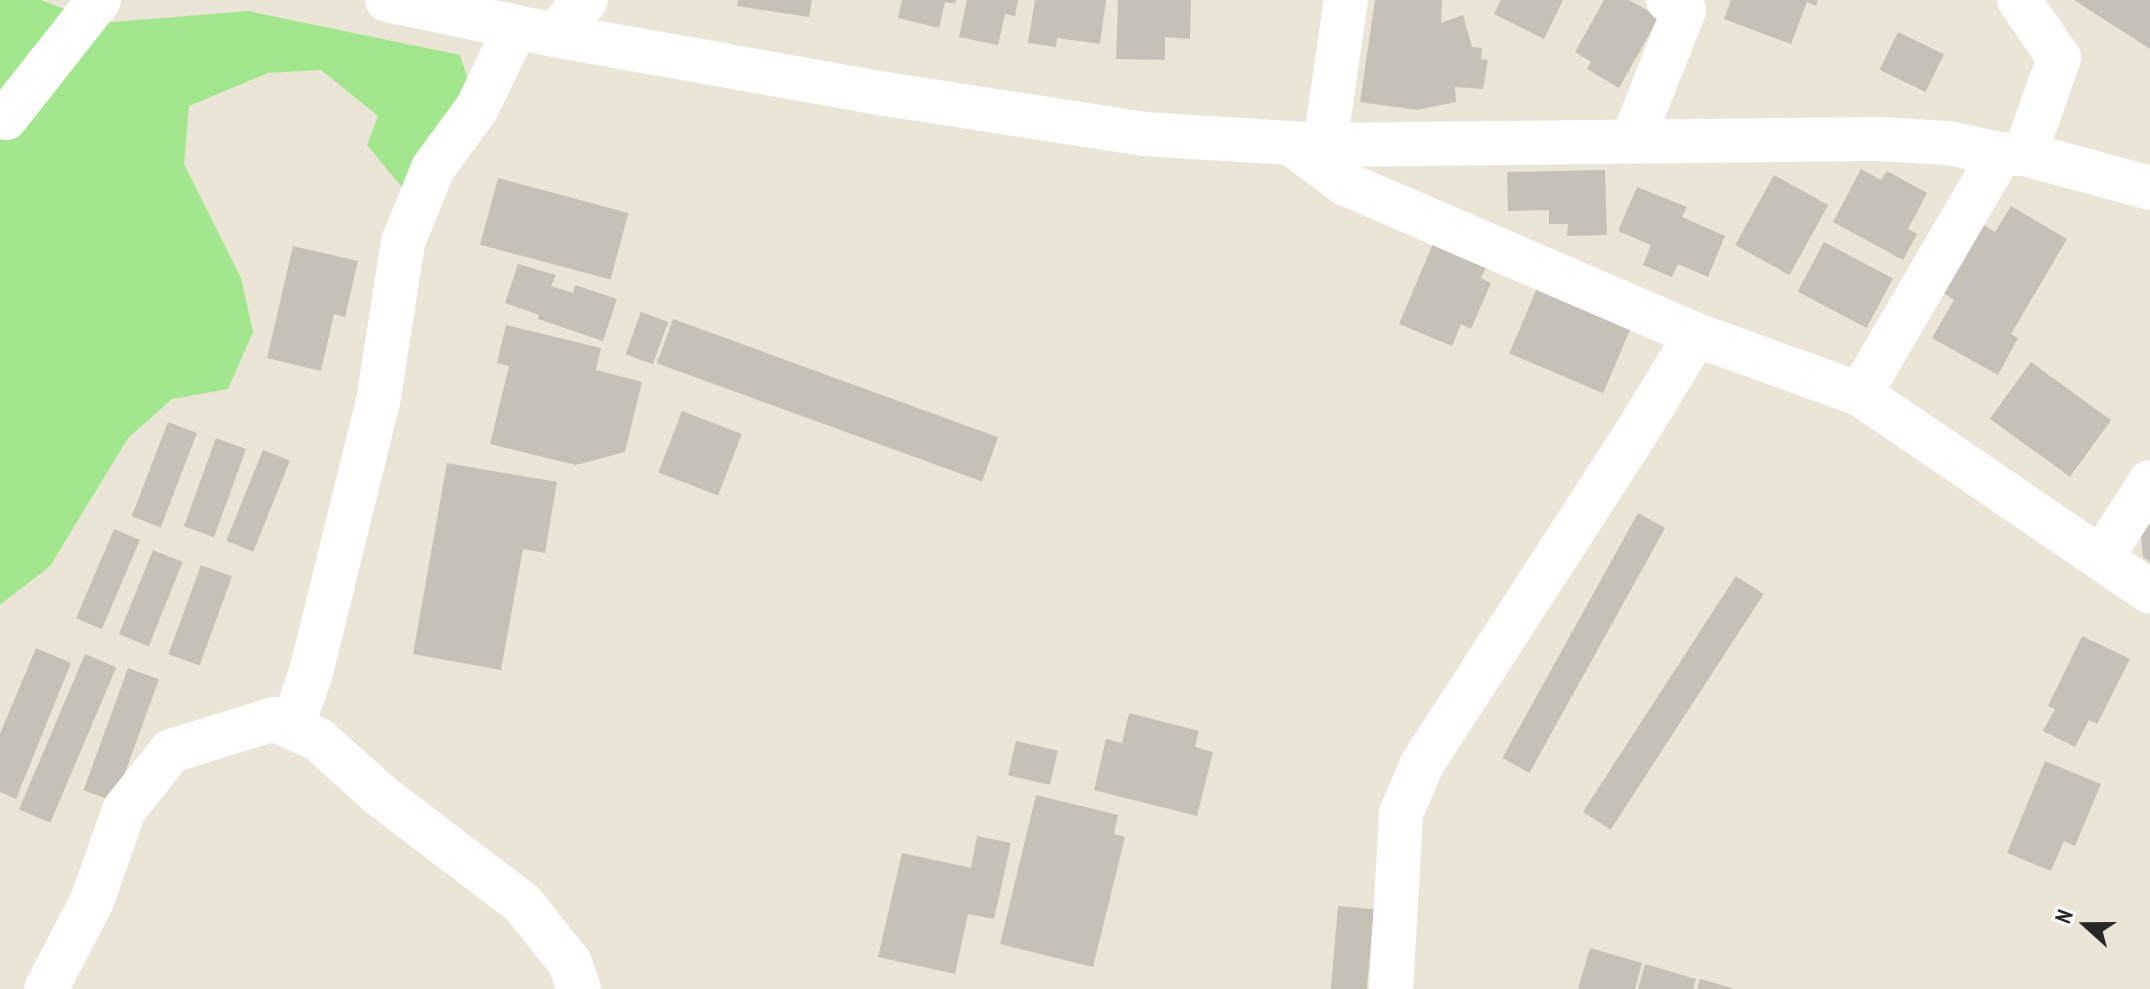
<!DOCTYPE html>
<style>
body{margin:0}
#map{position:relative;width:2150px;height:989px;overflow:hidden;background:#ebe5d7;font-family:"PT Sans Narrow",sans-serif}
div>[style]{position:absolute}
.green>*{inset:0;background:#a2e78e}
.building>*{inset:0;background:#c6c1b7;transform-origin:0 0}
.minor>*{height:44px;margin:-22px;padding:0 22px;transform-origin:22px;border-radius:22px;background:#fff}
span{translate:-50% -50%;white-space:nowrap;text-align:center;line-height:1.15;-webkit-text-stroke:8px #fff;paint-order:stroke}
.north{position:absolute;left:2046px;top:885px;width:80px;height:80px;-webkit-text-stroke:6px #fff;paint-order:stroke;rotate:291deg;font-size:22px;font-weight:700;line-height:32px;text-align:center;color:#272727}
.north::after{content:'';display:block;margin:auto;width:28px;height:36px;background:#272727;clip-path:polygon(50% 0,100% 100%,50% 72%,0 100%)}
</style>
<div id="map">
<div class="green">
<i style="clip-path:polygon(0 0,41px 0,101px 23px,248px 11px,460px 55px,468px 80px,406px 192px,367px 145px,378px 116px,321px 70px,268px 73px,189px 106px,184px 164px,241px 278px,253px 332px,228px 389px,172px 399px,128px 438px,50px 566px,0 605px)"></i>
</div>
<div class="building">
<i style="clip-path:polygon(738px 0,812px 0,809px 17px,737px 6px)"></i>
<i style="clip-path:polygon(902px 0,956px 0,955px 4px,945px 2px,939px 28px,898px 18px)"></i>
<i style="clip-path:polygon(967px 0,1018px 0,1015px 16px,1005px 14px,998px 45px,959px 37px)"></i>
<i style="clip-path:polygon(1035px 0,1106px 0,1100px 44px,1057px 38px,1056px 47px,1028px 43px)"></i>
<i style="clip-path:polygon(1118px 0,1191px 0,1190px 39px,1165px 37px,1165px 60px,1116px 59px)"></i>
<i style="clip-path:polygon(1375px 0,1442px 0,1441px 23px,1463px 15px,1472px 47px,1482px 48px,1481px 59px,1488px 60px,1483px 89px,1455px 87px,1456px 102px,1417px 110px,1360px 102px)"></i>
<i style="clip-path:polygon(1501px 0,1563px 0,1544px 39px,1494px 14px)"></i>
<i style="clip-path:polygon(1604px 0,1629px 0,1659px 17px,1619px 88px,1587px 69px,1591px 62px,1575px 52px)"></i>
<i style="clip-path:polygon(1731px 0,1818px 0,1816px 6px,1807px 2px,1791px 44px,1724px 19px)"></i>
<i style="clip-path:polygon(2074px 0,2150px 0,2150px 49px)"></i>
<i style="left:1898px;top:32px;width:51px;height:42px;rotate:26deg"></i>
<i style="clip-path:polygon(1861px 169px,1881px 180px,1887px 171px,1927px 193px,1908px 229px,1917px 234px,1903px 260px,1833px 222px)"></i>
<i style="clip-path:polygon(1605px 170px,1607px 235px,1567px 236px,1568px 224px,1549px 224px,1549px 210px,1508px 211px,1507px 172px)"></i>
<i style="left:1774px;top:175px;width:62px;height:80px;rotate:29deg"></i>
<i style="left:498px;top:178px;width:135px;height:69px;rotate:15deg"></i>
<i style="clip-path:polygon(1637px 187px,1687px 207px,1682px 217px,1725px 236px,1708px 277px,1678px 264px,1672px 277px,1643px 265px,1651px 245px,1618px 231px)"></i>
<i style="clip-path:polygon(2011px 206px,2067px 239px,2011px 334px,2018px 338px,1998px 375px,1932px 338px,1954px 300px,1942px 292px,1982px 224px,1995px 232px)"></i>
<i style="clip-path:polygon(1434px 241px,1487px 265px,1481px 278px,1491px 283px,1471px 329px,1461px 324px,1452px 346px,1399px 324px)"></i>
<i style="left:1824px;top:242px;width:78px;height:56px;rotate:28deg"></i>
<i style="clip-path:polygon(293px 246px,358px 261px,345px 317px,334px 314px,321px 371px,267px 358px)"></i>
<i style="clip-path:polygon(518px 264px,556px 275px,551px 286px,573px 293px,575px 285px,617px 299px,603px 341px,538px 319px,539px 315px,505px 303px)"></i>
<i style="left:1537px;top:288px;width:102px;height:71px;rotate:23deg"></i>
<i style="left:641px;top:312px;width:29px;height:45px;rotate:20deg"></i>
<i style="left:673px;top:319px;width:346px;height:47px;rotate:20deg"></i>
<i style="clip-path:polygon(506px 325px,601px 348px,596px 370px,642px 382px,625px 452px,576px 465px,490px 444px,509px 366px,497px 363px)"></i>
<i style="left:2031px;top:362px;width:99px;height:70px;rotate:36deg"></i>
<i style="left:682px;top:411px;width:64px;height:66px;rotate:21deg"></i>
<i style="left:168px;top:422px;width:31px;height:101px;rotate:21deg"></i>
<i style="left:216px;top:438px;width:32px;height:94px;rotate:20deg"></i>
<i style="left:263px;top:450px;width:29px;height:98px;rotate:22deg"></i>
<i style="clip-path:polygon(447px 463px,557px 482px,545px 553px,523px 549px,501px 670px,413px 654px)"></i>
<i style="left:1638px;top:513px;width:31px;height:280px;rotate:29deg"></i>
<i style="clip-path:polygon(2150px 513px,2150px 562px,2143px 557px,2140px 527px)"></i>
<i style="left:114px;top:529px;width:28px;height:97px;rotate:23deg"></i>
<i style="left:153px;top:550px;width:32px;height:91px;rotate:22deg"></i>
<i style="left:201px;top:565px;width:33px;height:95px;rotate:20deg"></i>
<i style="left:1736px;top:576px;width:33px;height:281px;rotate:33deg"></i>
<i style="clip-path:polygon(2082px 636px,2130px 659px,2097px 724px,2089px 720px,2075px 747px,2043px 731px,2055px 709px,2048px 706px)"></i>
<i style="clip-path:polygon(36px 648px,71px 663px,16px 799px,0 792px,0 734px)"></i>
<i style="left:85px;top:654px;width:34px;height:169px;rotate:23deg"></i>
<i style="left:128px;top:668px;width:33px;height:130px;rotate:20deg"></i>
<i style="clip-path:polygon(1129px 713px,1199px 731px,1195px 747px,1213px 752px,1197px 816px,1094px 790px,1106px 739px,1122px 743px)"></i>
<i style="left:1016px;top:741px;width:43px;height:35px;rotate:13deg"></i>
<i style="clip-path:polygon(2045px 761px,2101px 784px,2075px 846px,2064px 841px,2051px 871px,2007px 853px)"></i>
<i style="clip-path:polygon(1036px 795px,1118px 815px,1114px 834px,1125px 837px,1093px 967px,1000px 944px)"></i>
<i style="clip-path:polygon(977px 836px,1011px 843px,994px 919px,968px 914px,955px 974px,878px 957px,902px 853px,971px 868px)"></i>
<i style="left:1338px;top:906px;width:36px;height:83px;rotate:5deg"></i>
<i style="clip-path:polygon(1590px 948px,1642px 963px,1635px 989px,1578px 989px)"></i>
<i style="clip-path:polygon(1645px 964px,1696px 979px,1693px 989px,1638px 989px)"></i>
<i style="clip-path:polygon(1700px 979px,1732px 988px,1732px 989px,1697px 989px)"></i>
</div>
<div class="minor">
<i style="left:387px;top:0;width:171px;rotate:11.8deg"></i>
<i style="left:554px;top:35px;width:337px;rotate:10.1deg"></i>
<i style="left:886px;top:94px;width:260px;rotate:8.8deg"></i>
<i style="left:1143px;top:134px;width:182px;rotate:3.5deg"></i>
<i style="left:1325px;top:145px;width:554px;rotate:-0.62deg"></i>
<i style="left:1879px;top:139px;width:70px;rotate:3.3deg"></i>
<i style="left:1949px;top:143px;width:52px;rotate:12.2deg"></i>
<i style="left:2000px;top:154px;width:25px"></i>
<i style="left:2025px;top:154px;width:130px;rotate:15.2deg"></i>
<i style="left:2019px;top:0;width:70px;rotate:55.4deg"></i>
<i style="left:2059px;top:58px;width:102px;rotate:109.5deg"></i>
<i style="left:554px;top:35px;width:47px;rotate:-47.6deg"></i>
<i style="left:6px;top:118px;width:150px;rotate:-51.8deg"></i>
<i style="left:1632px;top:141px;width:141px;rotate:-68.3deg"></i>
<i style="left:1684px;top:10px;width:19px;rotate:-148deg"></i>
<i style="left:1291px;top:143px;width:69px;rotate:36.7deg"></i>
<i style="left:1346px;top:184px;width:381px;rotate:23.3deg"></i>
<i style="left:1696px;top:335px;width:174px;rotate:19.8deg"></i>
<i style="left:1860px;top:394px;width:351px;rotate:34.3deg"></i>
<i style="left:1325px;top:145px;width:147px;rotate:-81.8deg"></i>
<i style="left:1860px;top:394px;width:278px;rotate:-59.7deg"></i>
<i style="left:2102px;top:557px;width:89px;rotate:-57.4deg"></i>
<i style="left:292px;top:727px;width:58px;rotate:-70.9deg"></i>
<i style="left:311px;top:672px;width:278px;rotate:-76.1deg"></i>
<i style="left:378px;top:402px;width:162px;rotate:-81.1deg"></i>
<i style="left:403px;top:242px;width:80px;rotate:-67.9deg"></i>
<i style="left:433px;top:168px;width:74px;rotate:-53.7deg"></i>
<i style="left:477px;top:108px;width:90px;rotate:-64.3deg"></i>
<i style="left:46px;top:989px;width:99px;rotate:-62.4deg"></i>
<i style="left:92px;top:901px;width:96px;rotate:-70.6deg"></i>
<i style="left:124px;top:810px;width:75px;rotate:-51.5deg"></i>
<i style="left:171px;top:751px;width:108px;rotate:-17.3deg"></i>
<i style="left:274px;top:719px;width:50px;rotate:25deg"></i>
<i style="left:319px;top:740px;width:82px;rotate:42deg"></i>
<i style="left:380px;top:795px;width:180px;rotate:37.3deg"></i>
<i style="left:523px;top:904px;width:75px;rotate:51.5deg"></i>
<i style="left:570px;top:963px;width:28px;rotate:71deg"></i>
<i style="left:1391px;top:989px;width:176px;rotate:-86.7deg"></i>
<i style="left:1401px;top:813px;width:53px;rotate:-66.8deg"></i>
<i style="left:1422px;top:764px;width:379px;rotate:-57.1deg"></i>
<i style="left:1628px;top:446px;width:130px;rotate:-58.5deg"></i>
</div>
<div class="north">N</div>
</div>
